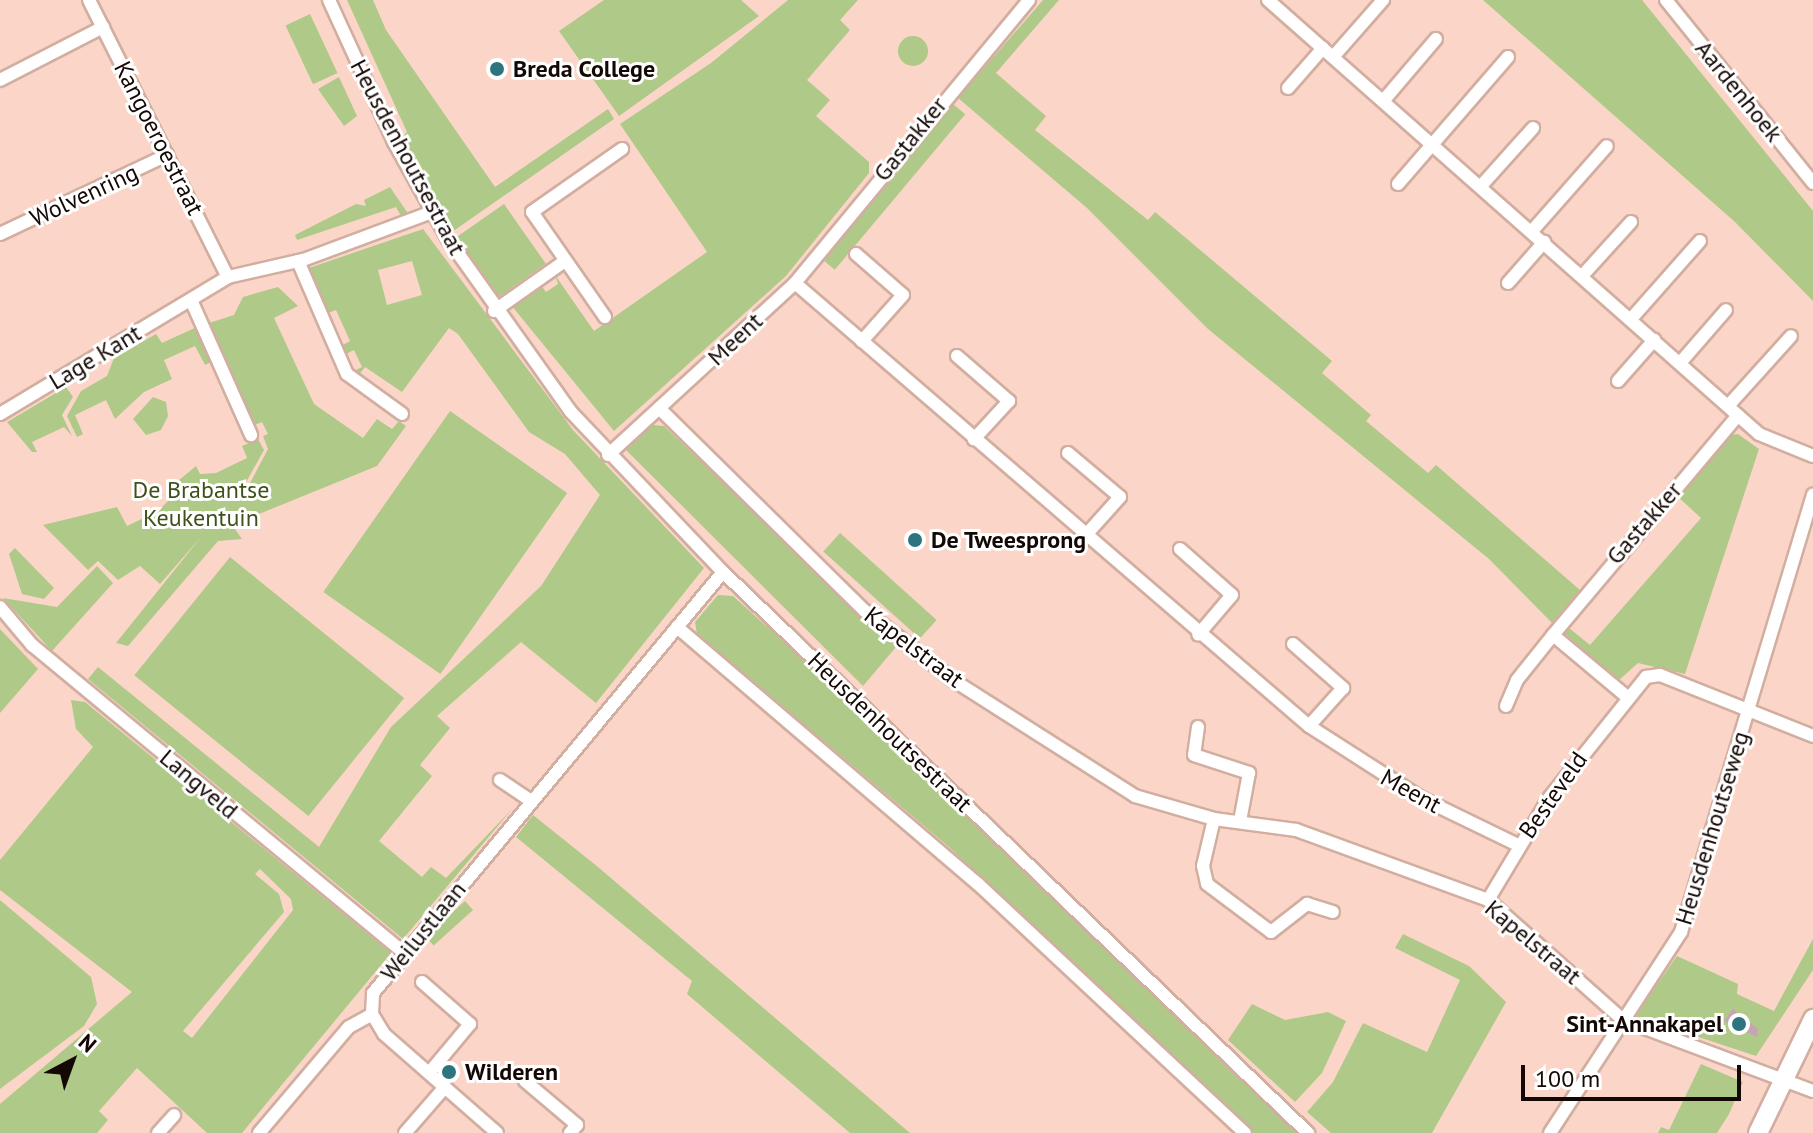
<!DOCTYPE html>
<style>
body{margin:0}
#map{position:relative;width:1813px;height:1133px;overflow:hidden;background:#fbd6c8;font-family:"PT Sans",sans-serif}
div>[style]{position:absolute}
.green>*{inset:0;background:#afc988;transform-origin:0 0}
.round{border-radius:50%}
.building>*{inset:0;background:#c6a4b4}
.roads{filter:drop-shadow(2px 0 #d2aea1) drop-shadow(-2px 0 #d2aea1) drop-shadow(0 2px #d2aea1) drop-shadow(0 -2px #d2aea1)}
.street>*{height:12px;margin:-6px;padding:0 6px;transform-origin:6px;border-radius:6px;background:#fff}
.secondary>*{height:18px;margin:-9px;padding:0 9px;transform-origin:9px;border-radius:9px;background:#fff}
.dots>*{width:22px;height:22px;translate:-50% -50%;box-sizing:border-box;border:4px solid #fff;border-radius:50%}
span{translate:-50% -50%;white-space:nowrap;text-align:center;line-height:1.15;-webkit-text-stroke:6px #fff;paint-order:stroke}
.poi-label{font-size:24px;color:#140805;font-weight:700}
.left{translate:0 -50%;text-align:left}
.right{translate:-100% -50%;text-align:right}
.street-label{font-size:24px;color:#140805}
.park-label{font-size:24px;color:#3e5119}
.north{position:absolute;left:32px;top:1021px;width:80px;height:80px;-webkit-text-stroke:6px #fff;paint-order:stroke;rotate:41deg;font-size:22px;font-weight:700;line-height:32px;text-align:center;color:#140805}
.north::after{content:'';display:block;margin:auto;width:28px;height:36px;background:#140805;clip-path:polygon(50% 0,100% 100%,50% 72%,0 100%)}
.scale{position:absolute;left:1521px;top:1065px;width:220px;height:36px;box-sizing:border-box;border:4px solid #140805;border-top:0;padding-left:10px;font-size:24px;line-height:28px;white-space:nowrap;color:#140805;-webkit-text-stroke:6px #fff;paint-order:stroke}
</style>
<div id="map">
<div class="green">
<i style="clip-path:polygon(347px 0,373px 0,386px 30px,495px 187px,608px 109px,614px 119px,452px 232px,400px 139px,407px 132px)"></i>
<i style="clip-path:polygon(604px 0,741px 0,759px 16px,619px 116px,559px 31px)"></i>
<i style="clip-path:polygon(788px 0,858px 0,840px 20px,850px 30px,807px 80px,830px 100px,816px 116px,869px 162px,869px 173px,786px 276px,614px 431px,511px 305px,541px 285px,546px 292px,558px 284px,555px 275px,594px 331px,707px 252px,620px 124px,711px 63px)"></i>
<i style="clip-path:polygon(1043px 0,1059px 0,996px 73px,1046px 116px,1035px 130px,1148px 220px,1155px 212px,1332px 361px,1322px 373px,1371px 415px,1366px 421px,1428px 473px,1436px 465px,1580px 590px,1552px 623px,1489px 559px,1208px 329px,1087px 208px,958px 98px)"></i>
<i style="clip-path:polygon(1483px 0,1642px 0,1813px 211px,1813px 301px,1735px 222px)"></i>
<i style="left:310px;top:14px;width:65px;height:27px;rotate:65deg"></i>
<i class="round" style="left:898px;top:36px;width:30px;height:30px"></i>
<i style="clip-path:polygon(339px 77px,357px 116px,344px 126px,318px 89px)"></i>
<i style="left:953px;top:104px;width:16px;height:203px;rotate:40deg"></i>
<i style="clip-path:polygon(390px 187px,409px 215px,402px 218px,396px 207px,297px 240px,295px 235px,356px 204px,366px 206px,364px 200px)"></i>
<i style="left:504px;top:204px;width:73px;height:59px;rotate:55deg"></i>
<i style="clip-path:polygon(evenodd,423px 229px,573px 430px,704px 568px,596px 703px,521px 642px,437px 716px,450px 728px,420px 765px,432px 776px,379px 841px,422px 877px,431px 867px,446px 878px,513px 808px,403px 939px,88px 679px,98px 667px,319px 847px,391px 727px,541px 586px,600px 495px,565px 454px,529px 432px,458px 334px,449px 328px,402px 392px,365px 367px,358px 376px,352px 372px,362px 367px,354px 350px,344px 355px,341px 346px,350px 341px,336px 310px,325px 314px,314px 290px,309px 268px,423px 229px,412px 261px,422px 295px,387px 305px,378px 270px,412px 261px)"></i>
<i style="clip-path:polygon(278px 287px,298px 306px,274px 318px,314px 404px,363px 438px,377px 419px,392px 429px,399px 421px,406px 426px,377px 466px,232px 525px,242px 539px,218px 541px,128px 646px,116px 643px,201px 537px,160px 584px,140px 566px,118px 580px,98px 561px,88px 570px,43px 525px,117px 507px,127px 526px,158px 511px,169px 500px,166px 491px,196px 466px,200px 474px,216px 473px,247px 458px,242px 446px,258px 439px,264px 450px,245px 484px,234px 491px,248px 487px,268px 449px,263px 436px,268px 434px,262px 422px,252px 426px,206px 324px,234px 315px,243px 297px)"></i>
<i style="clip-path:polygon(199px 326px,213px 361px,205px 365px,195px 346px,164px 360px,172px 379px,144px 392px,115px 419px,106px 400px,75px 415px,83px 434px,77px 437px,67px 416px,81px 391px,107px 376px,114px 358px,156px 334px,162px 343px)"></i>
<i style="clip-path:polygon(66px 387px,73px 397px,62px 415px,72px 436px,64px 427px,32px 442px,37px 452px,32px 452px,7px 422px)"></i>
<i style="clip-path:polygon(153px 397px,166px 402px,168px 416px,161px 430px,146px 435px,133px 419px)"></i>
<i style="left:450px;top:411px;width:143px;height:221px;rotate:35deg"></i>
<i style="clip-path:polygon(653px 425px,664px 426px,896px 647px,863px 686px,625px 449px)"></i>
<i style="clip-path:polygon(1738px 434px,1759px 449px,1685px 674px,1638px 663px,1618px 681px,1564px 634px,1569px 628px,1590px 645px,1701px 518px,1677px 496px,1729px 435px)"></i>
<i style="left:840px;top:533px;width:130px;height:25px;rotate:42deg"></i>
<i style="clip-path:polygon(15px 548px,54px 588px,44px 599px,22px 594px,9px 554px)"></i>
<i style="left:230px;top:557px;width:224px;height:152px;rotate:39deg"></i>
<i style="clip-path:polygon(97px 566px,113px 583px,52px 651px,3px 598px,57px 607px)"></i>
<i style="clip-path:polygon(718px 595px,733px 596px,805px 661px,1297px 1133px,1254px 1133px,949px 847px,697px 634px,695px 622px)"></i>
<i style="clip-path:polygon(0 629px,38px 669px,0 713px)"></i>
<i style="clip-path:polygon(evenodd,71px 700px,85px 702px,391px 953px,242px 1133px,207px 1133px,137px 1068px,99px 1111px,108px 1120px,97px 1133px,0 1133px,0 1104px,132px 992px,0 890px,0 860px,93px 747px,76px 729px,71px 700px,260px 869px,291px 899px,293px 910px,192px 1038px,183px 1031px,284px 912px,279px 894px,255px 874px,260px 869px)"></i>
<i style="clip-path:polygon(533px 815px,598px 867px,910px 1133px,850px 1133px,687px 994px,692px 981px,516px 837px)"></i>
<i style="clip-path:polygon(0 900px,91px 977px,97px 1004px,84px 1026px,0 1089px)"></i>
<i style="left:465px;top:901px;width:12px;height:53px;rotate:48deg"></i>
<i style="clip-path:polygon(1403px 934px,1469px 966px,1506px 1002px,1432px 1133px,1331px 1133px,1307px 1112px,1333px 1082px,1363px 1023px,1427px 1052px,1460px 980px,1395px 948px)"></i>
<i style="clip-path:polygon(1813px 939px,1813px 970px,1756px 1056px,1635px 1016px,1677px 956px,1738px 984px,1737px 994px,1774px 1011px)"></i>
<i style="clip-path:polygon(1252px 1004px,1285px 1020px,1328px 1012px,1346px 1021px,1322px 1073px,1295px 1102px,1228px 1040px)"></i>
<i style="clip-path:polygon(1701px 1064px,1743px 1082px,1729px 1114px,1717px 1133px,1658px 1133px,1661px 1127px,1669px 1130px)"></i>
</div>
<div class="building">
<i style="clip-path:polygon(1733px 1009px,1758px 1029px,1757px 1037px,1724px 1021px)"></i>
</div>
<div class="roads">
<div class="street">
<i style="left:89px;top:0;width:310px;rotate:63.4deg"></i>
<i style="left:329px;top:0;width:156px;rotate:65.4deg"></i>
<i style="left:394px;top:142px;width:111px;rotate:60.9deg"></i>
<i style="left:448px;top:239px;width:212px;rotate:54.6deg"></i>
<i style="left:571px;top:412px;width:221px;rotate:46.5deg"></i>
<i style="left:723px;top:572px;width:811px;rotate:43.8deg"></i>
<i style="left:1268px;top:0;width:655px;rotate:41.47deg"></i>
<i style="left:1759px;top:434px;width:58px;rotate:22.2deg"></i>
<i style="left:1666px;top:0;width:235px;rotate:51.2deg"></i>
<i style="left:1333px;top:57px;width:76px;rotate:-48.7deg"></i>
<i style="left:0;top:80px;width:116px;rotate:-27.2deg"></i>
<i style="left:1288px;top:88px;width:53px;rotate:-48.8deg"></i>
<i style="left:1384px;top:100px;width:80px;rotate:-49.6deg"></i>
<i style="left:1398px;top:184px;width:168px;rotate:-49.1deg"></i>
<i style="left:1481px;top:186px;width:78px;rotate:-48.1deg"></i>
<i style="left:1532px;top:231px;width:113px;rotate:-48.6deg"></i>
<i style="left:0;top:234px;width:185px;rotate:-25.3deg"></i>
<i style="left:856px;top:254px;width:62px;rotate:41.1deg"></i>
<i style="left:903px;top:295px;width:62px;rotate:131.7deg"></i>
<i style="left:298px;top:261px;width:123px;rotate:66.6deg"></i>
<i style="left:347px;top:374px;width:68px;rotate:36deg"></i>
<i style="left:1582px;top:276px;width:73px;rotate:-47.8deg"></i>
<i style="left:795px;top:283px;width:367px;rotate:-50.4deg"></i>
<i style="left:1508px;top:283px;width:55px;rotate:-48.7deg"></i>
<i style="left:191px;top:300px;width:148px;rotate:66deg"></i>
<i style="left:494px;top:311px;width:87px;rotate:-35.2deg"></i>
<i style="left:605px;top:317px;width:128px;rotate:-124.8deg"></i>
<i style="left:532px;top:212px;width:110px;rotate:-35deg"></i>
<i style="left:1631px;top:319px;width:104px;rotate:-48.5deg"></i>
<i style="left:957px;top:356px;width:69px;rotate:40.9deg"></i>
<i style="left:1009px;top:401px;width:52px;rotate:132.6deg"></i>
<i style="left:1680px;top:363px;width:70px;rotate:-49deg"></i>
<i style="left:1618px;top:381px;width:55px;rotate:-48.7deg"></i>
<i style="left:1728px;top:406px;width:94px;rotate:-48deg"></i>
<i style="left:659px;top:408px;width:289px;rotate:44.6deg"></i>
<i style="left:865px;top:611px;width:112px;rotate:38.1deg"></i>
<i style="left:953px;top:680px;width:216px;rotate:32.5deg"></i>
<i style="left:1135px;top:796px;width:82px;rotate:16.2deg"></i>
<i style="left:1214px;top:819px;width:83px;rotate:7.6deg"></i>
<i style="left:1296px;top:830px;width:204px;rotate:20deg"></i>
<i style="left:1488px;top:900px;width:181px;rotate:41.6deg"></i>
<i style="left:1623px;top:1020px;width:203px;rotate:20.5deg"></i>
<i style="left:0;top:414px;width:266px;rotate:-31deg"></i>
<i style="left:228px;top:277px;width:77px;rotate:-12.8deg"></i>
<i style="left:303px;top:260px;width:138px;rotate:-20.4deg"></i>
<i style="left:1068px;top:453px;width:68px;rotate:40.2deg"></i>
<i style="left:1120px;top:497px;width:52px;rotate:131.9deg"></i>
<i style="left:608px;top:455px;width:254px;rotate:-42.6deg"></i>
<i style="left:795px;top:283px;width:679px;rotate:40.76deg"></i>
<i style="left:1309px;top:726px;width:133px;rotate:32.7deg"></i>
<i style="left:1421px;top:798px;width:108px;rotate:25.9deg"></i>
<i style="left:1180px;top:549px;width:69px;rotate:41.5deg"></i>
<i style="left:1232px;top:595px;width:52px;rotate:130.4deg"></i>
<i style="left:0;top:607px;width:50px;rotate:49.9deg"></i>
<i style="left:32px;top:645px;width:484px;rotate:39.6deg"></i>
<i style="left:677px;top:627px;width:396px;rotate:40.5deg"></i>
<i style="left:978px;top:884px;width:365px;rotate:43deg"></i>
<i style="left:1553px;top:635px;width:287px;rotate:-49.9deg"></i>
<i style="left:1293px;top:644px;width:67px;rotate:41.3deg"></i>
<i style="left:1343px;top:688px;width:51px;rotate:131.8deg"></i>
<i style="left:1506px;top:706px;width:28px;rotate:-67deg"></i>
<i style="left:1517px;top:680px;width:58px;rotate:-51.3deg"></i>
<i style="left:1553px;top:635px;width:95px;rotate:39.9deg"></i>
<i style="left:1198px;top:727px;width:28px;rotate:98deg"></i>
<i style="left:1194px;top:755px;width:58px;rotate:18.1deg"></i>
<i style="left:1249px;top:773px;width:49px;rotate:100.6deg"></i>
<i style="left:500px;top:780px;width:37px;rotate:34deg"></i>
<i style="left:1214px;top:819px;width:48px;rotate:103.2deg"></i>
<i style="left:1203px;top:866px;width:18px;rotate:77deg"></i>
<i style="left:1207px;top:884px;width:80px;rotate:36.9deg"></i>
<i style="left:1271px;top:932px;width:46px;rotate:-37.9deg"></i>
<i style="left:1307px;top:904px;width:27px;rotate:17deg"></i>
<i style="left:1488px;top:900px;width:120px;rotate:-59deg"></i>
<i style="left:1550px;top:797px;width:154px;rotate:-51.3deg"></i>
<i style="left:1646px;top:677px;width:14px;rotate:-8deg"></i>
<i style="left:1660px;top:675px;width:165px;rotate:21.7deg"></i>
<i style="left:422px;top:982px;width:64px;rotate:41.2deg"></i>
<i style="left:470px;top:1024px;width:64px;rotate:129.9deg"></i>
<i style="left:372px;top:1014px;width:21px;rotate:-87deg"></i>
<i style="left:373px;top:993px;width:547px;rotate:-50.26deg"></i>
<i style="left:372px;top:1014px;width:23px;rotate:59deg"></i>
<i style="left:384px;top:1034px;width:150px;rotate:41.2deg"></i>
<i style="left:525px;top:1081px;width:68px;rotate:40.2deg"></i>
<i style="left:577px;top:1125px;width:11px;rotate:131deg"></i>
<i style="left:158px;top:1133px;width:24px;rotate:-48deg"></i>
<i style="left:259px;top:1133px;width:139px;rotate:-49.7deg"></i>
<i style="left:349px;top:1027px;width:26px;rotate:-29deg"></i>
<i style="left:405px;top:1133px;width:61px;rotate:-49deg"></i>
<i style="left:1550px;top:1133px;width:240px;rotate:-56.9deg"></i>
<i style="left:1681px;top:932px;width:457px;rotate:-73.2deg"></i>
</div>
<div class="secondary">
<i style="left:1758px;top:1133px;width:127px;rotate:-64.2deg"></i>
</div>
</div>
<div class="dots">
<i style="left:497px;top:69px;background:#2d747f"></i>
<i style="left:915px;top:540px;background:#2d747f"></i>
<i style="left:1739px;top:1024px;background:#2d747f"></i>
<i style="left:449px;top:1072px;background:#2d747f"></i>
</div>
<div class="poi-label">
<span class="left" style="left:513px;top:69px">Breda College</span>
<span class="left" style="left:931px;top:540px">De Tweesprong</span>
<span class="right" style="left:1723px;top:1024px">Sint-Annakapel</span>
<span class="left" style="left:465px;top:1072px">Wilderen</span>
</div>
<div class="street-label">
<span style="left:1739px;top:91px;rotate:51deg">Aardenhoek</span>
<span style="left:159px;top:138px;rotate:63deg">Kangoeroestraat</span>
<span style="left:910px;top:139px;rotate:-51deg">Gastakker</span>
<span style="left:408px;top:157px;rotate:62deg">Heusdenhoutsestraat</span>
<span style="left:84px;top:195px;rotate:-25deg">Wolvenring</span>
<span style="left:735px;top:339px;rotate:-43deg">Meent</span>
<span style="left:95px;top:357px;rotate:-31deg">Lage Kant</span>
<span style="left:1644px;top:523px;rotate:-49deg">Gastakker</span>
<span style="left:914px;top:647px;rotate:37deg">Kapelstraat</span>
<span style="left:890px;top:732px;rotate:44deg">Heusdenhoutsestraat</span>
<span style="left:199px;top:784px;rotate:40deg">Langveld</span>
<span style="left:1411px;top:791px;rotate:29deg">Meent</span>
<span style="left:1553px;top:795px;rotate:-55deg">Besteveld</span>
<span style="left:1712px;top:828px;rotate:-73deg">Heusdenhoutseweg</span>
<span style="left:423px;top:931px;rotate:-51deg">Weilustlaan</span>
<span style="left:1533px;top:942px;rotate:40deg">Kapelstraat</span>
</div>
<div class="park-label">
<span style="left:201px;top:504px">De Brabantse<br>Keukentuin</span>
</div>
<div class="north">N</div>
<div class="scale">100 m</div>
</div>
